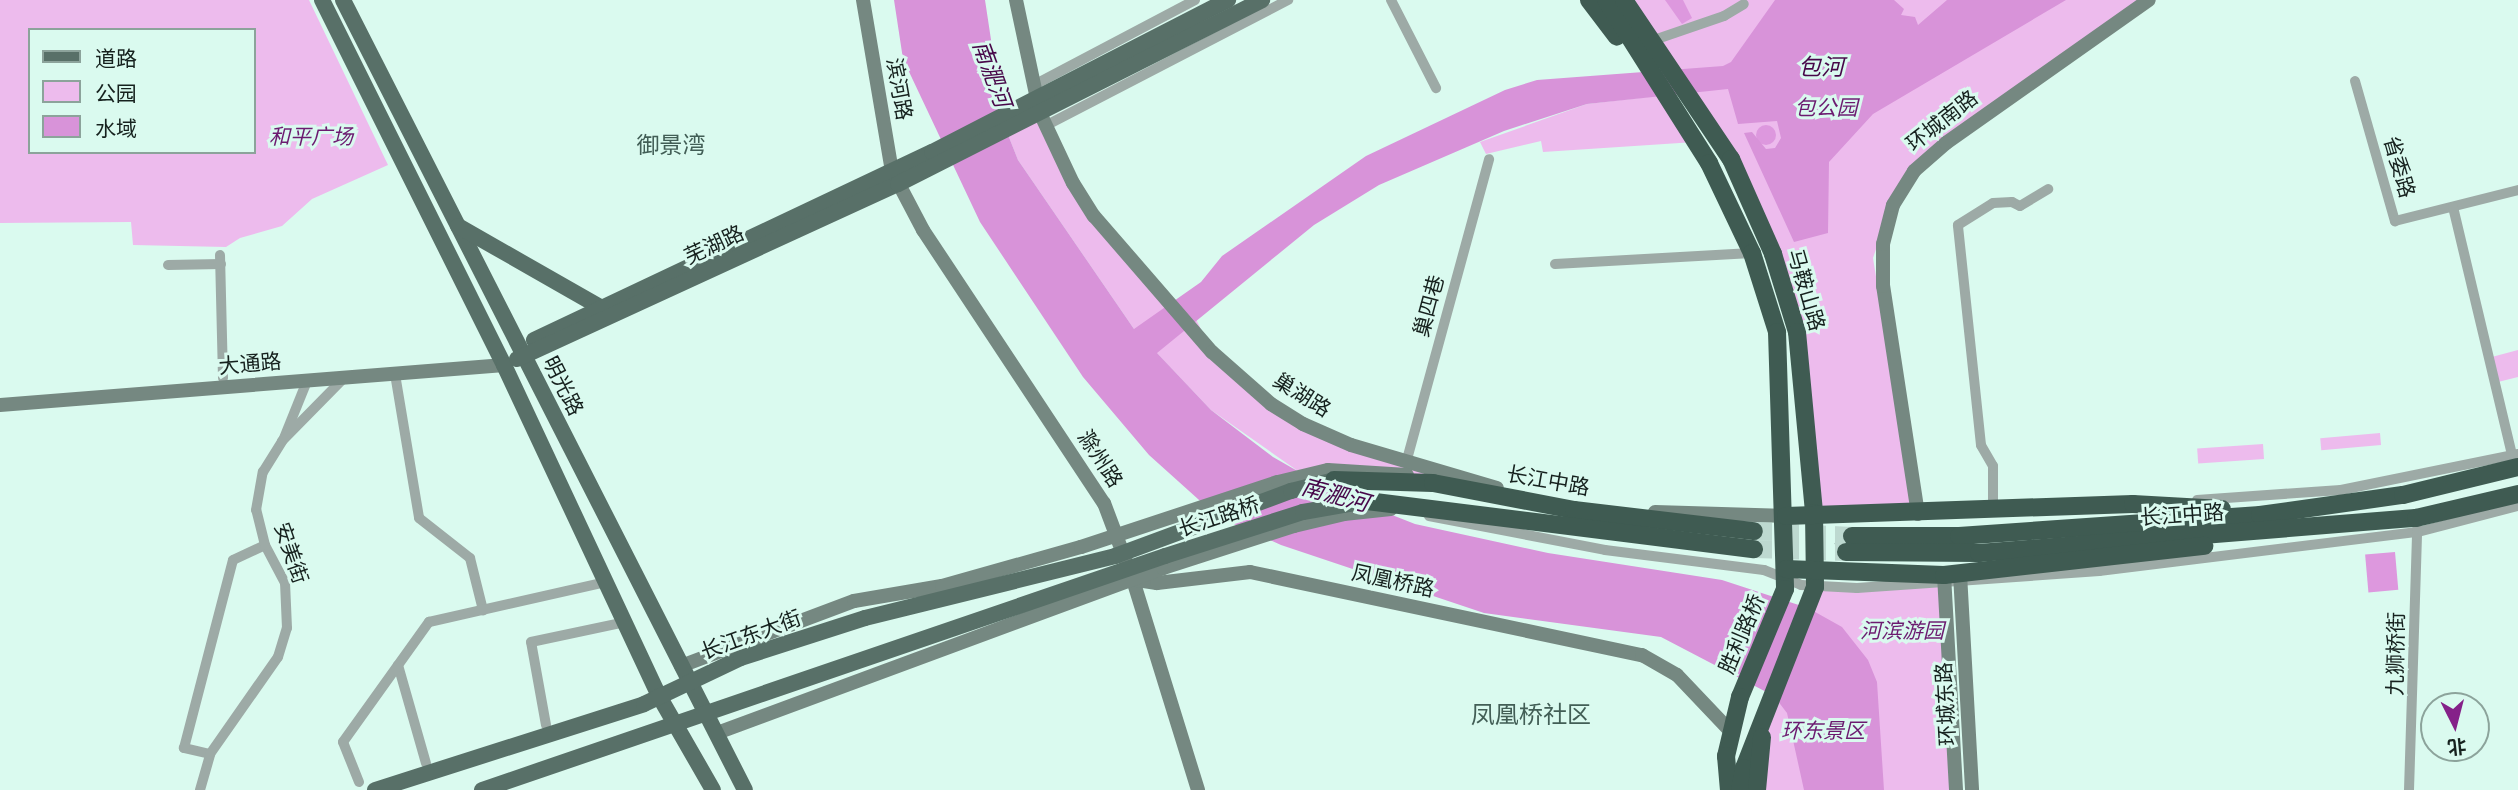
<!DOCTYPE html>
<meta charset="utf-8">
<style>
body{margin:0}
#map{position:relative;width:2518px;height:790px;overflow:hidden;background:#dafaef;font-family:"Times New Roman","Noto Sans SC",serif}
div>[style]{position:absolute}
.green>*{inset:0;background:#edbbed;transform-origin:0 0}
.forest>*{inset:0;background:#dd98de;transform-origin:0 0}
.round{border-radius:50%}
.water>*{inset:0;background:#d893d9}
.highway-tunnel>*{height:18px;margin-top:-9px;transform-origin:0;background:repeating-linear-gradient(90deg,#bdd9d0 0 18px,transparent 0 27px)}
.street>*{height:10px;margin:-5px;padding:0 5px;transform-origin:5px;border-radius:5px;background:#9daaa6}
.secondary>*{height:14px;margin:-7px;padding:0 7px;transform-origin:7px;border-radius:7px;background:#758881}
.primary>*{height:16px;margin:-8px;padding:0 8px;transform-origin:8px;border-radius:8px;background:#587068}
.highway>*{height:18px;margin:-9px;padding:0 9px;transform-origin:9px;border-radius:9px;background:#3f5b52}
span{translate:-50% -50%;white-space:nowrap;text-align:center;line-height:1.15;-webkit-text-stroke:6px #dafaef;paint-order:stroke}
.street-label{font-size:21px;color:#16211e}
.park-label{font-size:21px;color:#6c1b70;font-style:italic}
.water-label{font-size:23px;color:#470749;font-style:italic}
.neighbourhood-label{font-size:23px;color:#425e56}
.quarter-label{font-size:24px;color:#425e56}
.legend{position:absolute;left:28px;top:28px;width:228px;height:126px;box-sizing:border-box;background:#dafaef;border:2px solid #8ca39b;margin:0;padding:9px 12px;list-style:none;font-size:21px;color:#16211e}
.legend li{display:flex;align-items:center;gap:14px;height:35px}
.legend b{width:35px;border:2px solid #8ca39b}
.north{position:absolute;left:2420px;top:692px;width:70px;height:70px;box-sizing:border-box;background:#dafaef;border:2px solid #8ca39b;border-radius:50%;rotate:174deg;font-size:19px;font-weight:700;line-height:28px;text-align:center;color:#16211e}
.north::after{content:'';display:block;margin:auto;width:24px;height:32px;background:#852189;clip-path:polygon(50% 0,100% 100%,50% 72%,0 100%)}
</style>
<div id="map">
<div class="green">
<i style="clip-path:polygon(evenodd,0 0,309px 0,388px 165px,312px 199px,282px 226px,240px 238px,226px 247px,133px 245px,131px 222px,0 223px,0 0,30px 30px,254px 30px,254px 152px,30px 152px,30px 30px)"></i>
<i style="clip-path:polygon(1635px 0,2156px 0,1991px 107px,1897px 187px,1873px 258px,1914px 514px,1814px 513px,1797px 332px,1731px 159px,1662px 57px)"></i>
<i style="clip-path:polygon(1665px 95px,1695px 142px,1543px 152px,1541px 141px,1486px 154px,1480px 142px,1587px 104px)"></i>
<i style="clip-path:polygon(1040px 113px,1073px 183px,1152px 283px,1196px 319px,1212px 352px,1271px 404px,1450px 480px,1305px 476px,1211px 410px,1134px 329px,1018px 160px,1006px 130px)"></i>
<i style="clip-path:polygon(2518px 350px,2518px 377px,2494px 383px,2488px 358px)"></i>
<i style="left:2380px;top:433px;width:12px;height:60px;rotate:85deg"></i>
<i style="left:2263px;top:444px;width:15px;height:66px;rotate:86deg"></i>
<i style="clip-path:polygon(1946px 583px,1956px 790px,1757px 790px,1765px 713px,1815px 587px)"></i>
</div>
<div class="forest">
<i style="clip-path:polygon(1665px 0,1683px 0,1692px 18px,1682px 24px)"></i>
<i class="round" style="left:1756px;top:125px;width:20px;height:20px"></i>
<i style="left:2395px;top:552px;width:38px;height:30px;rotate:85deg"></i>
</div>
<div class="water">
<i style="clip-path:polygon(894px 0,985px 0,995px 66px,989px 87px,1018px 160px,1134px 329px,1201px 282px,1222px 256px,1366px 156px,1505px 90px,1537px 80px,1723px 66px,1731px 62px,1775px 0,1894px 0,1904px 9px,1901px 15px,1915px 17px,1918px 25px,1947px 0,2066px 0,1873px 114px,1829px 162px,1828px 233px,1794px 242px,1744px 133px,1752px 132px,1766px 149px,1775px 148px,1781px 138px,1777px 121px,1738px 124px,1728px 89px,1587px 104px,1504px 131px,1379px 185px,1314px 225px,1157px 353px,1211px 410px,1273px 457px,1336px 493px,1415px 524px,1548px 553px,1722px 580px,1808px 608px,1842px 627px,1868px 660px,1877px 682px,1884px 790px,1804px 790px,1787px 713px,1774px 696px,1661px 637px,1484px 613px,1281px 545px,1218px 517px,1149px 455px,1083px 377px,980px 222px,903px 59px)"></i>
</div>
<div class="highway-tunnel">
<i style="left:1754px;top:531px;width:98px;rotate:2.9deg"></i>
<i style="left:1754px;top:549px;width:92px;rotate:1.9deg"></i>
</div>
<div class="street">
<i style="left:1391px;top:0;width:99px;rotate:62.9deg"></i>
<i style="left:1654px;top:40px;width:74px;rotate:-18.9deg"></i>
<i style="left:1724px;top:16px;width:23px;rotate:-31deg"></i>
<i style="left:2355px;top:81px;width:146px;rotate:74.1deg"></i>
<i style="left:2395px;top:221px;width:127px;rotate:-14.1deg"></i>
<i style="left:1034px;top:85px;width:182px;rotate:-27.8deg"></i>
<i style="left:1045px;top:126px;width:274px;rotate:-27.4deg"></i>
<i style="left:2453px;top:207px;width:255px;rotate:76.6deg"></i>
<i style="left:220px;top:255px;width:123px;rotate:88.6deg"></i>
<i style="left:1555px;top:264px;width:197px;rotate:-3.2deg"></i>
<i style="left:168px;top:265px;width:53px;rotate:-1.1deg"></i>
<i style="left:395px;top:374px;width:146px;rotate:80.5deg"></i>
<i style="left:419px;top:518px;width:65px;rotate:38.1deg"></i>
<i style="left:470px;top:558px;width:54px;rotate:76deg"></i>
<i style="left:284px;top:438px;width:61px;rotate:-68deg"></i>
<i style="left:1406px;top:463px;width:315px;rotate:-74.7deg"></i>
<i style="left:2197px;top:500px;width:144px;rotate:-4deg"></i>
<i style="left:2341px;top:490px;width:181px;rotate:-11.5deg"></i>
<i style="left:1993px;top:510px;width:44px;rotate:-90deg"></i>
<i style="left:1993px;top:466px;width:24px;rotate:-120deg"></i>
<i style="left:1981px;top:445px;width:221px;rotate:-96deg"></i>
<i style="left:1958px;top:225px;width:41px;rotate:-32.2deg"></i>
<i style="left:1993px;top:203px;width:19px;rotate:-3deg"></i>
<i style="left:2012px;top:202px;width:9px;rotate:27deg"></i>
<i style="left:2020px;top:206px;width:33px;rotate:-31deg"></i>
<i style="left:1429px;top:516px;width:179px;rotate:10.9deg"></i>
<i style="left:1605px;top:550px;width:160px;rotate:7.2deg"></i>
<i style="left:1764px;top:570px;width:40px;rotate:22deg"></i>
<i style="left:1801px;top:585px;width:56px;rotate:3.1deg"></i>
<i style="left:1857px;top:588px;width:243px;rotate:-4deg"></i>
<i style="left:2099px;top:571px;width:321px;rotate:-7deg"></i>
<i style="left:2418px;top:532px;width:103px;rotate:-14.6deg"></i>
<i style="left:398px;top:665px;width:102px;rotate:74.1deg"></i>
<i style="left:546px;top:725px;width:84px;rotate:-100.2deg"></i>
<i style="left:531px;top:642px;width:96px;rotate:-12deg"></i>
<i style="left:210px;top:754px;width:27px;rotate:-167deg"></i>
<i style="left:184px;top:748px;width:194px;rotate:-75.4deg"></i>
<i style="left:233px;top:560px;width:35px;rotate:-25deg"></i>
<i style="left:359px;top:782px;width:43px;rotate:-111.8deg"></i>
<i style="left:343px;top:742px;width:148px;rotate:-54.4deg"></i>
<i style="left:429px;top:622px;width:182px;rotate:-12.7deg"></i>
<i style="left:200px;top:790px;width:37px;rotate:-74deg"></i>
<i style="left:210px;top:754px;width:118px;rotate:-55deg"></i>
<i style="left:278px;top:657px;width:30px;rotate:-73deg"></i>
<i style="left:287px;top:628px;width:45px;rotate:-92.5deg"></i>
<i style="left:285px;top:583px;width:43px;rotate:-117.8deg"></i>
<i style="left:265px;top:545px;width:36px;rotate:-104deg"></i>
<i style="left:256px;top:510px;width:39px;rotate:-80deg"></i>
<i style="left:263px;top:472px;width:36px;rotate:-58deg"></i>
<i style="left:282px;top:441px;width:88px;rotate:-45.5deg"></i>
<i style="left:2409px;top:790px;width:261px;rotate:-88.2deg"></i>
</div>
<div class="secondary">
<i style="left:863px;top:0;width:173px;rotate:80.4deg"></i>
<i style="left:892px;top:171px;width:67px;rotate:62.3deg"></i>
<i style="left:923px;top:230px;width:328px;rotate:56.5deg"></i>
<i style="left:1104px;top:503px;width:82px;rotate:69.4deg"></i>
<i style="left:1133px;top:580px;width:220px;rotate:72.8deg"></i>
<i style="left:1016px;top:0;width:116px;rotate:78deg"></i>
<i style="left:1040px;top:113px;width:77px;rotate:64.8deg"></i>
<i style="left:1073px;top:183px;width:39px;rotate:58deg"></i>
<i style="left:1094px;top:216px;width:180px;rotate:49.1deg"></i>
<i style="left:1212px;top:352px;width:79px;rotate:41.4deg"></i>
<i style="left:1271px;top:404px;width:38px;rotate:32deg"></i>
<i style="left:1303px;top:424px;width:52px;rotate:23.6deg"></i>
<i style="left:1351px;top:445px;width:152px;rotate:16.4deg"></i>
<i style="left:0;top:405px;width:506px;rotate:-4.54deg"></i>
<i style="left:1655px;top:512px;width:131px;rotate:1.7deg"></i>
<i style="left:1918px;top:514px;width:231px;rotate:-98.7deg"></i>
<i style="left:1883px;top:286px;width:42px;rotate:-90deg"></i>
<i style="left:1883px;top:244px;width:40px;rotate:-75.6deg"></i>
<i style="left:1893px;top:205px;width:40px;rotate:-58deg"></i>
<i style="left:1914px;top:171px;width:43px;rotate:-41.2deg"></i>
<i style="left:1946px;top:143px;width:248px;rotate:-35.2deg"></i>
<i style="left:1960px;top:574px;width:216px;rotate:86.8deg"></i>
<i style="left:1944px;top:575px;width:215px;rotate:86.8deg"></i>
<i style="left:1137px;top:580px;width:20px;rotate:9deg"></i>
<i style="left:1157px;top:583px;width:94px;rotate:-6.7deg"></i>
<i style="left:1250px;top:572px;width:401px;rotate:12deg"></i>
<i style="left:1642px;top:655px;width:40px;rotate:29.7deg"></i>
<i style="left:1677px;top:675px;width:79px;rotate:46.5deg"></i>
<i style="left:681px;top:666px;width:185px;rotate:-20.6deg"></i>
<i style="left:854px;top:601px;width:89px;rotate:-9.7deg"></i>
<i style="left:942px;top:586px;width:144px;rotate:-15.7deg"></i>
<i style="left:1081px;top:547px;width:207px;rotate:-18.3deg"></i>
<i style="left:1278px;top:482px;width:51px;rotate:-13.5deg"></i>
<i style="left:1328px;top:470px;width:79px;rotate:3.6deg"></i>
<i style="left:717px;top:733px;width:476px;rotate:-20.3deg"></i>
<i style="left:1163px;top:568px;width:138px;rotate:-17.8deg"></i>
<i style="left:1294px;top:526px;width:51px;rotate:-13.5deg"></i>
<i style="left:1344px;top:514px;width:47px;rotate:-6.1deg"></i>
</div>
<div class="primary">
<i style="left:322px;top:0;width:408px;rotate:63.5deg"></i>
<i style="left:504px;top:365px;width:365px;rotate:64.9deg"></i>
<i style="left:659px;top:696px;width:108px;rotate:60.1deg"></i>
<i style="left:343px;top:0;width:886px;rotate:63.03deg"></i>
<i style="left:458px;top:226px;width:166px;rotate:29.7deg"></i>
<i style="left:534px;top:340px;width:440px;rotate:-25.3deg"></i>
<i style="left:932px;top:152px;width:333px;rotate:-27.2deg"></i>
<i style="left:517px;top:359px;width:419px;rotate:-24.7deg"></i>
<i style="left:898px;top:184px;width:408px;rotate:-26.8deg"></i>
<i style="left:375px;top:790px;width:282px;rotate:-17.7deg"></i>
<i style="left:644px;top:704px;width:107px;rotate:-25.4deg"></i>
<i style="left:741px;top:658px;width:130px;rotate:-17.9deg"></i>
<i style="left:865px;top:618px;width:258px;rotate:-13.9deg"></i>
<i style="left:1115px;top:556px;width:188px;rotate:-20.3deg"></i>
<i style="left:1291px;top:491px;width:44px;rotate:-14.3deg"></i>
<i style="left:482px;top:790px;width:722px;rotate:-18.91deg"></i>
<i style="left:1165px;top:556px;width:145px;rotate:-17.7deg"></i>
<i style="left:1303px;top:512px;width:65px;rotate:-9.8deg"></i>
</div>
<div class="highway">
<i style="left:1589px;top:0;width:46px;rotate:52.9deg"></i>
<i style="left:1606px;top:0;width:193px;rotate:57.7deg"></i>
<i style="left:1709px;top:163px;width:100px;rotate:64.5deg"></i>
<i style="left:1752px;top:253px;width:83px;rotate:72.4deg"></i>
<i style="left:1777px;top:332px;width:257px;rotate:88.2deg"></i>
<i style="left:1785px;top:589px;width:117px;rotate:112.6deg"></i>
<i style="left:1740px;top:697px;width:61px;rotate:103.3deg"></i>
<i style="left:1726px;top:756px;width:34px;rotate:85deg"></i>
<i style="left:1624px;top:0;width:192px;rotate:56.1deg"></i>
<i style="left:1731px;top:159px;width:104px;rotate:66.1deg"></i>
<i style="left:1773px;top:254px;width:82px;rotate:72.9deg"></i>
<i style="left:1797px;top:332px;width:182px;rotate:84.6deg"></i>
<i style="left:1814px;top:513px;width:74px;rotate:89.2deg"></i>
<i style="left:1815px;top:587px;width:194px;rotate:111.4deg"></i>
<i style="left:1744px;top:768px;width:22px;rotate:100deg"></i>
<i style="left:1334px;top:480px;width:99px;rotate:1.7deg"></i>
<i style="left:1433px;top:483px;width:144px;rotate:10.8deg"></i>
<i style="left:1574px;top:510px;width:181px;rotate:6.7deg"></i>
<i style="left:1367px;top:501px;width:390px;rotate:7.1deg"></i>
<i style="left:1786px;top:516px;width:347px;rotate:-2deg"></i>
<i style="left:2133px;top:504px;width:89px;rotate:3.2deg"></i>
<i style="left:1852px;top:536px;width:107px"></i>
<i style="left:1959px;top:536px;width:302px;rotate:-4deg"></i>
<i style="left:2260px;top:515px;width:144px;rotate:-8deg"></i>
<i style="left:2403px;top:495px;width:118px;rotate:-13.7deg"></i>
<i style="left:1846px;top:552px;width:133px;rotate:0.4deg"></i>
<i style="left:1979px;top:553px;width:438px;rotate:-4.6deg"></i>
<i style="left:2416px;top:518px;width:105px;rotate:-13.2deg"></i>
<i style="left:1786px;top:569px;width:158px;rotate:2.2deg"></i>
<i style="left:1944px;top:575px;width:262px;rotate:-6.4deg"></i>
<i style="left:1757px;top:790px;width:53px;rotate:-84.6deg"></i>
</div>
<div class="street-label">
<span style="left:899px;top:89px;rotate:80deg">滨河路</span>
<span style="left:1942px;top:121px;rotate:-38deg">环城南路</span>
<span style="left:2399px;top:167px;rotate:74deg">省委路</span>
<span style="left:714px;top:245px;rotate:-25deg">芜湖路</span>
<span style="left:1806px;top:290px;rotate:74deg">马鞍山路</span>
<span style="left:1429px;top:306px;rotate:-75deg">巢四巷</span>
<span style="left:250px;top:364px;rotate:-5deg">大通路</span>
<span style="left:563px;top:386px;rotate:63deg">明光路</span>
<span style="left:1302px;top:395px;rotate:32deg">巢湖路</span>
<span style="left:1100px;top:459px;rotate:57deg">滁州路</span>
<span style="left:1548px;top:481px;rotate:10deg">长江中路</span>
<span style="left:2182px;top:515px;rotate:-4deg">长江中路</span>
<span style="left:1219px;top:517px;rotate:-18deg">长江路桥</span>
<span style="left:291px;top:553px;rotate:71deg">安美街</span>
<span style="left:1393px;top:581px;rotate:12deg">凤凰桥路</span>
<span style="left:1742px;top:634px;rotate:-67deg">胜利路桥</span>
<span style="left:751px;top:635px;rotate:-20deg">长江东大街</span>
<span style="left:2396px;top:654px;rotate:-89deg">九狮桥街</span>
<span style="left:1946px;top:704px;rotate:-93deg">环城东路</span>
</div>
<div class="park-label">
<span style="left:1826px;top:108px">包公园</span>
<span style="left:311px;top:137px">和平广场</span>
<span style="left:1902px;top:631px">河滨游园</span>
<span style="left:1823px;top:731px">环东景区</span>
</div>
<div class="water-label">
<span style="left:1821px;top:68px">包河</span>
<span style="left:991px;top:74px;rotate:70deg">南淝河</span>
<span style="left:1335px;top:496px;rotate:15deg">南淝河</span>
</div>
<div class="neighbourhood-label">
<span style="left:671px;top:146px">御景湾</span>
</div>
<div class="quarter-label">
<span style="left:1531px;top:716px">凤凰桥社区</span>
</div>
<ul class="legend">
<li><b style="height:9px;background:#587068"></b>道路</li>
<li><b style="height:19px;background:#edbbed"></b>公园</li>
<li><b style="height:19px;background:#d893d9"></b>水域</li>
</ul>
<div class="north">北</div>
</div>
